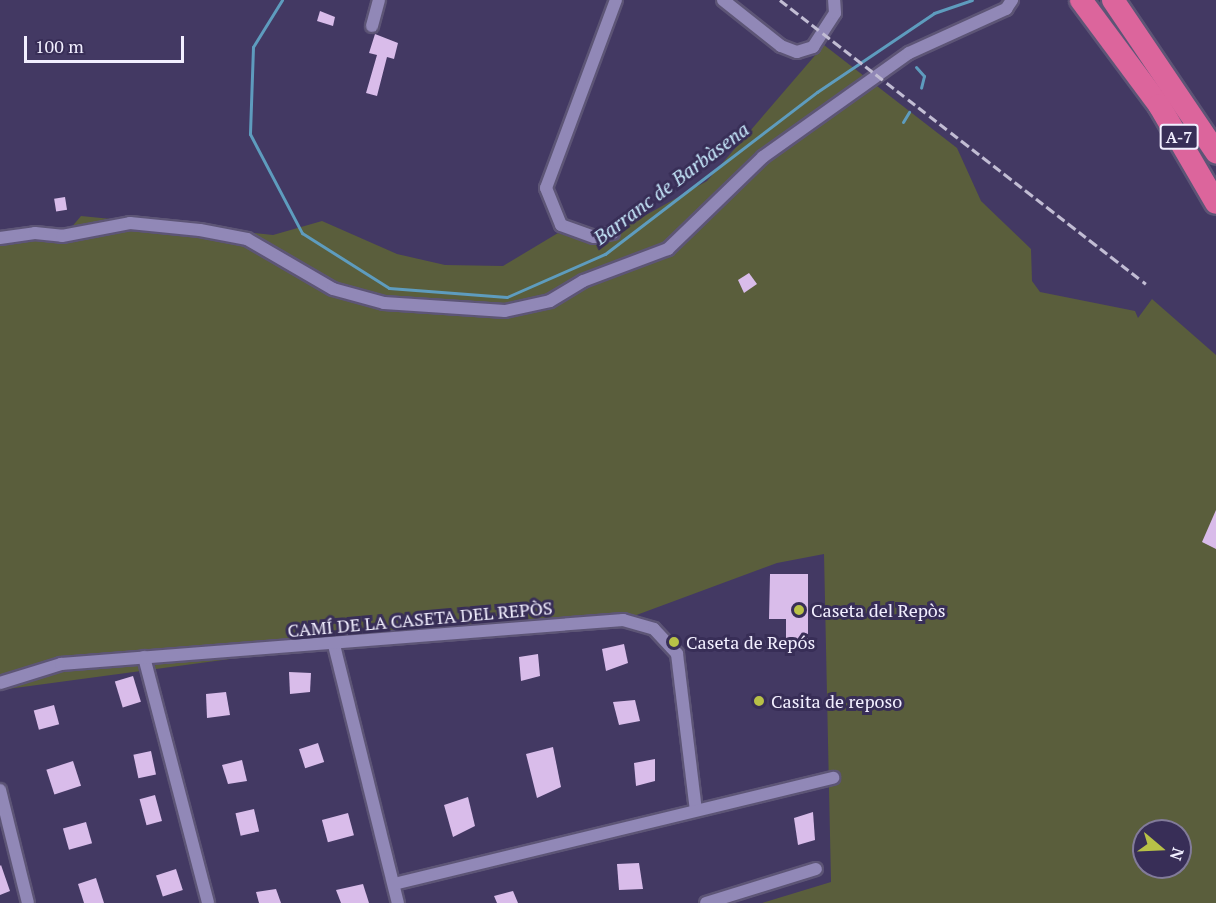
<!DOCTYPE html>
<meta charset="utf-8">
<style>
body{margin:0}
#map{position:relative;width:1216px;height:903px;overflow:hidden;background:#433963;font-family:"PT Serif",serif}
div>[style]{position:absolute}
.green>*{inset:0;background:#5a5e3c}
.stream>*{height:3px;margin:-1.5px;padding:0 1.5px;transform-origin:1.5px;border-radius:1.5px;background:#5e9cbe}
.building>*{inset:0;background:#d9bcea;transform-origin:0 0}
.roads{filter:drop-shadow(2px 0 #5d5576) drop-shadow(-2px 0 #5d5576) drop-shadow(0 2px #5d5576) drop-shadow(0 -2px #5d5576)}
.street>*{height:12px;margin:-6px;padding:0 6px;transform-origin:6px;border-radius:6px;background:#9188b7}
.highway>*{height:22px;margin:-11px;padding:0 11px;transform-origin:11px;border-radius:11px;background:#dc659c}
.rail>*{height:3px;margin-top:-1.5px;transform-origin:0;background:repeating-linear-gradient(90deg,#c2bdd4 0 9px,transparent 0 13.5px)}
.dots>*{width:16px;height:16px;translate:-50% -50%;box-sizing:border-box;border:3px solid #382e57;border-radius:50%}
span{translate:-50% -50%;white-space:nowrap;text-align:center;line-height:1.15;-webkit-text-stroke:6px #382e57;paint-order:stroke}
.shield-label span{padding:2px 4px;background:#382e57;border:2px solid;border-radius:4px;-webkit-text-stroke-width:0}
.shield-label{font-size:16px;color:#f2efff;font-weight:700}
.poi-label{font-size:18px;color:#f2efff}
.left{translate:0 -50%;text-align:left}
.street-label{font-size:18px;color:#f2efff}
.water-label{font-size:20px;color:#c8eafd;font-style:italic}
.north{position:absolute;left:1132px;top:819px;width:60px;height:60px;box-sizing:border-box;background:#382e57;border:2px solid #827b9a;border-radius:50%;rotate:109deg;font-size:16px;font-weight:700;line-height:24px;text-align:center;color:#f2efff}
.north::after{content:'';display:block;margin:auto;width:21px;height:27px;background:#b8c147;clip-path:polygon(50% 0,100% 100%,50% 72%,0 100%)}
.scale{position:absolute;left:24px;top:36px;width:160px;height:27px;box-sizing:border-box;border:3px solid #f2efff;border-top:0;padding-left:8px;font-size:18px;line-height:21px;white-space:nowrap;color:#f2efff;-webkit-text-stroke:4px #382e57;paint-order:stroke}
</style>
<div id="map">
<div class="green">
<i style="clip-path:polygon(evenodd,824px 45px,957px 148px,981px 201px,1031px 249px,1032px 281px,1040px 292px,1135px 311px,1138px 318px,1152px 299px,1216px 355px,1216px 903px,762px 903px,831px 882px,824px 554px,777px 563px,623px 620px,334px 645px,0 690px,0 230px,70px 229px,81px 216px,273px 235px,322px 221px,397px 254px,445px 265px,503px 266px,558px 233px,594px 244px,707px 181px,824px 45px,1144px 831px,1180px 831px,1180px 867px,1144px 867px,1144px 831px)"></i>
</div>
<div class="stream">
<i style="left:282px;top:0;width:55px;rotate:121.7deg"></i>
<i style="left:253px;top:47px;width:87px;rotate:92deg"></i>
<i style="left:250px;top:134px;width:112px;rotate:62.3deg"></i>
<i style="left:302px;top:233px;width:103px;rotate:32.3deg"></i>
<i style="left:389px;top:288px;width:118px;rotate:4.4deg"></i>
<i style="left:507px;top:297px;width:107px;rotate:-23.7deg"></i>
<i style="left:605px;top:254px;width:267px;rotate:-37.4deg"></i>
<i style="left:817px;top:92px;width:141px;rotate:-34deg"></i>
<i style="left:934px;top:13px;width:40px;rotate:-18.9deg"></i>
<i style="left:916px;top:67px;width:12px;rotate:48deg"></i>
<i style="left:924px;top:76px;width:12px;rotate:104deg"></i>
<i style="left:903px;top:122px;width:12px;rotate:-59deg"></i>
</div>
<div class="building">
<i style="clip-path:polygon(320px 11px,335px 17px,333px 26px,317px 21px)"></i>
<i style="clip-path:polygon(375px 34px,398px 43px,394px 59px,387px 57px,377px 96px,366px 93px,377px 55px,369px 53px)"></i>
<i style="left:65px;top:197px;width:13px;height:11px;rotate:81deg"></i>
<i style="clip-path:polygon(749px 273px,757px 284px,744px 293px,738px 280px)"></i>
<i style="clip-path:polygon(1216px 510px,1216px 549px,1202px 542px)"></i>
<i style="clip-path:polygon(770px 574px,808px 574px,808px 644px,786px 645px,786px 619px,769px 619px)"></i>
<i style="clip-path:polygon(624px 644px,628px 663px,606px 671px,602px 649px)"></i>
<i style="clip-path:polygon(538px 654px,540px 676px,521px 681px,519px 657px)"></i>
<i style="clip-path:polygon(289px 672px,311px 673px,310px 692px,290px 694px)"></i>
<i style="left:133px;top:676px;width:27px;height:19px;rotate:73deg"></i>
<i style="clip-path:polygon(226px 692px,230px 715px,207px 718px,206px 694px)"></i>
<i style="clip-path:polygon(635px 700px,640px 721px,619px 725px,613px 702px)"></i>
<i style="left:54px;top:705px;width:20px;height:21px;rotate:75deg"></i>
<i style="left:318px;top:743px;width:20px;height:20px;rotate:72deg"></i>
<i style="clip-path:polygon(553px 747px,561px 787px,537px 798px,526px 754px)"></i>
<i style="left:151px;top:751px;width:24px;height:18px;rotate:78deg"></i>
<i style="clip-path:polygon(655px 759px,655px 781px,636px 786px,634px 763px)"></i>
<i style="clip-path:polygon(242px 760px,247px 781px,228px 784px,222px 765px)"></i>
<i style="left:73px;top:761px;width:26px;height:28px;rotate:72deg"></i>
<i style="left:155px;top:795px;width:27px;height:16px;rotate:75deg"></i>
<i style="clip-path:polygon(468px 797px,475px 826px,453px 837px,444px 805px)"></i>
<i style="left:254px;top:809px;width:23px;height:19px;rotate:77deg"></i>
<i style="clip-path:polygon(813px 812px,815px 840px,798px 845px,794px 818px)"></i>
<i style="left:348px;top:813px;width:23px;height:27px;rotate:75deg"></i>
<i style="left:86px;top:822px;width:22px;height:24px;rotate:74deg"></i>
<i style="clip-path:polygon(639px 863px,643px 889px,619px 890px,617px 864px)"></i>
<i style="clip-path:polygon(1px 865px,10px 891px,0 895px,0 866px)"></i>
<i style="left:176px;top:869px;width:22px;height:21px;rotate:72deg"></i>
<i style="clip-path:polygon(96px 878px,104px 903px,84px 903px,78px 884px)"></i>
<i style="clip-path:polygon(363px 884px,369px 903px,341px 903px,336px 890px)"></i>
<i style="clip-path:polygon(276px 889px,281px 903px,259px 903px,256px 892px)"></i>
<i style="clip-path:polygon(513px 891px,518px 903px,497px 903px,494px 896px)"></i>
</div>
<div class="roads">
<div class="street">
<i style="left:723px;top:0;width:74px;rotate:38.4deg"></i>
<i style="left:781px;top:46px;width:17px;rotate:21deg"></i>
<i style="left:797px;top:52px;width:17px;rotate:-17deg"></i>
<i style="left:813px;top:47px;width:40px;rotate:-57.1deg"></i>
<i style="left:835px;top:13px;width:13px;rotate:-94deg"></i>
<i style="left:372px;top:26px;width:27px;rotate:-75deg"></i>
<i style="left:613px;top:233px;width:19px;rotate:168deg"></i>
<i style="left:594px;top:237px;width:35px;rotate:-160deg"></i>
<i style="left:561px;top:225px;width:40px;rotate:-112deg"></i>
<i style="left:546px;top:188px;width:201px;rotate:-69.6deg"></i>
<i style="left:0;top:238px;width:35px;rotate:-8deg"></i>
<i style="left:35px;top:233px;width:27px;rotate:6deg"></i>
<i style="left:62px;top:236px;width:69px;rotate:-10.8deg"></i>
<i style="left:130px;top:223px;width:70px;rotate:5.7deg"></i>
<i style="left:200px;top:230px;width:48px;rotate:10.8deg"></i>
<i style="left:247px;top:239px;width:99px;rotate:30.2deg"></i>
<i style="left:333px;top:289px;width:53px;rotate:15.4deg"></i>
<i style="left:384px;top:303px;width:121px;rotate:3.8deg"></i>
<i style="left:505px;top:311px;width:46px;rotate:-12.5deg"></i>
<i style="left:550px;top:301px;width:39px;rotate:-31deg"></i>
<i style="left:583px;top:281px;width:91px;rotate:-20.6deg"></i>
<i style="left:668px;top:249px;width:132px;rotate:-44.1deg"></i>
<i style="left:763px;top:157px;width:179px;rotate:-35.5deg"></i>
<i style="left:909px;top:53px;width:107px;rotate:-24.4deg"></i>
<i style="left:1006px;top:9px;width:11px;rotate:-56deg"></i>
<i style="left:334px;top:645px;width:266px;rotate:76.1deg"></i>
<i style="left:144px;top:657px;width:254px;rotate:75.4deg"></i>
<i style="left:0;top:683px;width:64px;rotate:-17.3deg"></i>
<i style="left:61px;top:664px;width:564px;rotate:-4.48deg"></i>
<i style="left:623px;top:620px;width:32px;rotate:16deg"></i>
<i style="left:654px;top:629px;width:34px;rotate:47deg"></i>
<i style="left:677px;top:654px;width:157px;rotate:83.1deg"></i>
<i style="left:0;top:790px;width:116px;rotate:76.1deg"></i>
<i style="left:394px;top:884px;width:452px;rotate:-13.6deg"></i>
<i style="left:706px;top:903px;width:115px;rotate:-17.2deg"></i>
</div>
<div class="highway">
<i style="left:1081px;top:0;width:131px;rotate:53.4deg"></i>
<i style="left:1159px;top:105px;width:113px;rotate:59.8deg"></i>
<i style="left:1113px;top:0;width:184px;rotate:55.9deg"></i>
</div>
</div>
<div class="rail">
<i style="left:780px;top:0;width:463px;rotate:37.8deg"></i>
</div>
<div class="dots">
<i style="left:799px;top:610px;background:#b8c147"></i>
<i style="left:674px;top:642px;background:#b8c147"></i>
<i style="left:759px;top:701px;background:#b8c147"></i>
</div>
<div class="shield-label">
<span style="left:1179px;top:137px">A-7</span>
</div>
<div class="poi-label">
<span class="left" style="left:811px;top:610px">Caseta del Repòs</span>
<span class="left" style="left:686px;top:642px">Caseta de Repós</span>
<span class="left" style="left:771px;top:701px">Casita de reposo</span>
</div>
<div class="street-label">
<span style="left:420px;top:619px;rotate:-5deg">CAMÍ DE LA CASETA DEL REPÒS</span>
</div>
<div class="water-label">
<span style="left:671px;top:183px;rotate:-37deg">Barranc de Barbàsena</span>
</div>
<div class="north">N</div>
<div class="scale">100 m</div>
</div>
